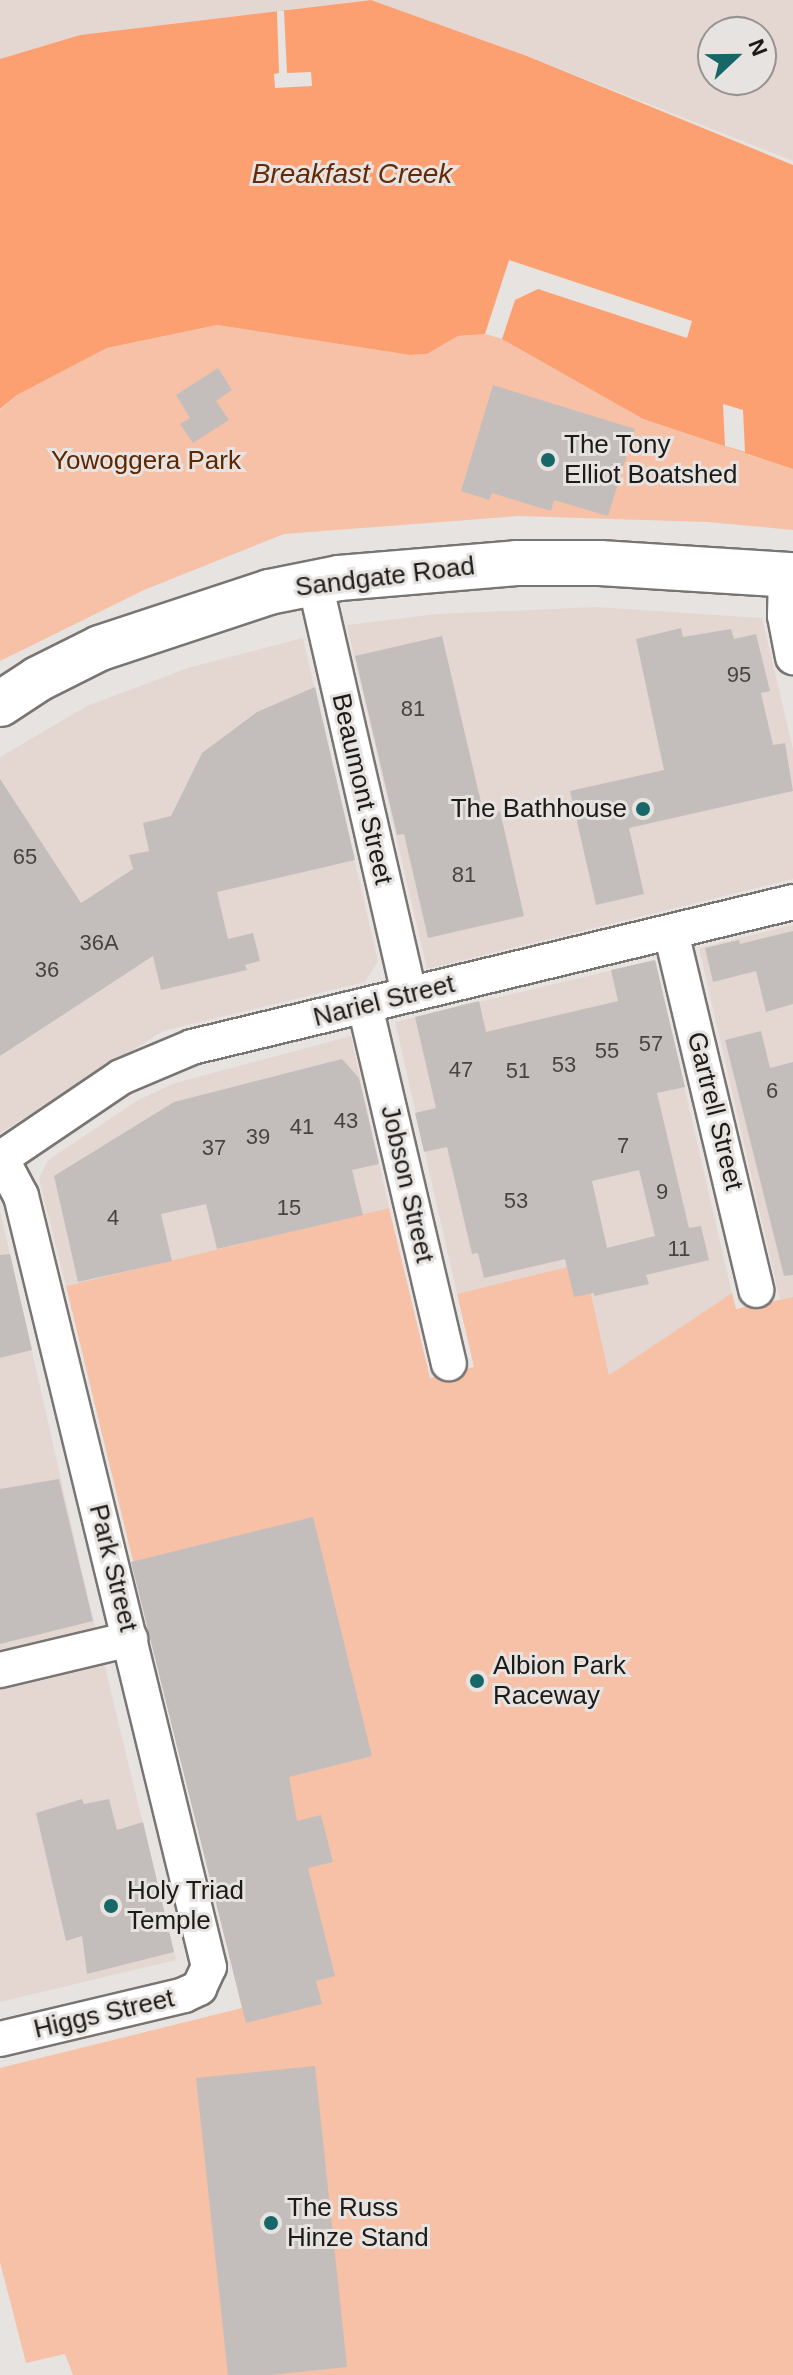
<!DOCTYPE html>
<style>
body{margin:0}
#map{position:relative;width:793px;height:2375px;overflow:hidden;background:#e7e3e0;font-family:Arial,sans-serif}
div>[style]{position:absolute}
.built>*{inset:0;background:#e4d7d2}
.green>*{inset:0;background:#f6c1a7}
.water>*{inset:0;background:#fda071}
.pier>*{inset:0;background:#e7e3e0}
.building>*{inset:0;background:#c3bebc}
.roads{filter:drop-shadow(2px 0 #797573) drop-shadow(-2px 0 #797573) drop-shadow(0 2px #797573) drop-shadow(0 -2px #797573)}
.street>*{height:34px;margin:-17px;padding:0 17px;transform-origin:17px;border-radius:17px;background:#fff}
.secondary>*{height:44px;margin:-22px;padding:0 22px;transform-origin:22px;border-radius:22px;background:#fff}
.dots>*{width:22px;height:22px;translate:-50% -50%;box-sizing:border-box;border:4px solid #e7e3e0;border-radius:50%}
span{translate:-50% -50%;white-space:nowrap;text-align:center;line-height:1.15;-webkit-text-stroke:6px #e7e3e0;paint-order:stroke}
.number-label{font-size:22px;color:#464442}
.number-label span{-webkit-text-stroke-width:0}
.poi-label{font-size:26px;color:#1c1b1a}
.left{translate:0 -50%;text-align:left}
.right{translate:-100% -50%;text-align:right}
.park-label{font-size:26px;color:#5e2601}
.street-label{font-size:26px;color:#1c1b1a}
.water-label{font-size:28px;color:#652b08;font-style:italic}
.north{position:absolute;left:697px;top:16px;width:80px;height:80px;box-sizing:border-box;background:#e7e3e0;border:2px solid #969391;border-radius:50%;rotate:68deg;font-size:22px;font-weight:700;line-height:32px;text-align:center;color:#1c1b1a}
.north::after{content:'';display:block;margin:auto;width:28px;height:36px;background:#186768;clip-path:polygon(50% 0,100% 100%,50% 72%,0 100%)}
</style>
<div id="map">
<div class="built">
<i style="clip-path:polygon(0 0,367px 0,80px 35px,0 59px)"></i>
<i style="clip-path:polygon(evenodd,371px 0,793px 0,793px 161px,527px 56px,371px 0,713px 32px,761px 32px,761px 80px,713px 80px,713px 32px)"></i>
<i style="clip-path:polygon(597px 607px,762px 618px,793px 749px,793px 879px,427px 969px,347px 625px,437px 614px)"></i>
<i style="clip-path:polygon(303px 638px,378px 961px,365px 982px,163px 1031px,0 1133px,0 757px,87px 706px,191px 667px)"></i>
<i style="clip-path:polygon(793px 925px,793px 1297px,780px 1300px,699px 948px)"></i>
<i style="clip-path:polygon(655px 960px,732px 1293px,609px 1375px,584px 1264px,457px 1294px,395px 1022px)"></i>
<i style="clip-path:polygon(351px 1036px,389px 1208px,66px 1286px,39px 1179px,48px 1160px,138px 1100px,175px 1083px)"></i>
<i style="clip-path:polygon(0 1210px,82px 1572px,176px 1960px,0 2002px)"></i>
</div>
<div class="green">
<i style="clip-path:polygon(217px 325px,410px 355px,427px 354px,458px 336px,485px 334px,502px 339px,643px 419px,793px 469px,793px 530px,708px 522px,519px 516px,284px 534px,144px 590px,0 661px,0 410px,17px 395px,107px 348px)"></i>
<i style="clip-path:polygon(389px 1208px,430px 1378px,474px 1367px,457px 1294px,584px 1263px,609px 1375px,732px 1293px,736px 1309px,793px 1297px,793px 2375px,73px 2375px,65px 2354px,26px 2363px,0 2262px,0 2068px,242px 2008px,66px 1286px)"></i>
</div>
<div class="water">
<i style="clip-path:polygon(371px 0,527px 56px,793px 165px,793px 469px,643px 419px,502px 339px,485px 334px,458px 336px,427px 354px,410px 355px,217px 325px,107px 348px,17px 395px,0 409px,0 59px,80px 35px)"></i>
</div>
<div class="pier">
<i style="clip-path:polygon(277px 11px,284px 11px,287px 73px,311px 72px,312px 86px,275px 88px,274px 74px,279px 73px)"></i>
<i style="clip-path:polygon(509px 260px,692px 321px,687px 338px,538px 289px,515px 300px,502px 339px,485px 334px)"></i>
<i style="clip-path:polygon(723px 404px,743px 410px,745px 452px,725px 446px)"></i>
</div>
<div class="building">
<i style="clip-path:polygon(218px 368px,232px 390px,216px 401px,229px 420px,193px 443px,180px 424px,190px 418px,176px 395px)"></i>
<i style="clip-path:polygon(493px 385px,635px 429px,608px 516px,554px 500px,551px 511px,492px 493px,489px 500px,461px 491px)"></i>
<i style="clip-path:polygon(681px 628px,683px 637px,731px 629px,734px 639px,756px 634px,770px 691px,761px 693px,773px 745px,785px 743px,793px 791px,629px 828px,644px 894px,596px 905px,570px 791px,664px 770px,636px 639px)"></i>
<i style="clip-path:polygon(442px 636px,484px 815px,500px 811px,524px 916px,428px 938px,404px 834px,397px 835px,355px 656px)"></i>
<i style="clip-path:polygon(315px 687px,355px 860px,217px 892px,228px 939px,253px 933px,260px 961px,245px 965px,247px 970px,161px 990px,153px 956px,0 1056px,0 779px,81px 903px,133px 869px,129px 855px,149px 851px,143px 823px,171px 816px,202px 753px,257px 712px)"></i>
<i style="clip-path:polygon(793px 931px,793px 1004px,766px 1012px,756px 971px,713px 982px,705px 948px,739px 940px,740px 944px)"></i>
<i style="clip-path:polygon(evenodd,655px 960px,685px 1087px,657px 1093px,689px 1228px,701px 1226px,709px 1260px,646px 1275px,649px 1284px,594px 1296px,594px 1293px,574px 1297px,565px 1259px,484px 1278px,478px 1253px,472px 1254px,447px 1147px,424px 1152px,415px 1113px,436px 1108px,415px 1017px,479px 1001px,486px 1032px,618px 1001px,611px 970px,655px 960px,639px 1170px,655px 1236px,607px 1248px,592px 1181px,639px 1170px)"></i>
<i style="clip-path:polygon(761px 1031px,770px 1068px,793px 1062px,793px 1275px,784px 1276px,725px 1040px)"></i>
<i style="clip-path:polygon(342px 1059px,359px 1078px,379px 1164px,352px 1170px,363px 1215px,217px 1249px,206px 1204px,161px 1214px,172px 1261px,78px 1282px,54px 1176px,174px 1102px)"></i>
<i style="clip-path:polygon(10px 1254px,32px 1350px,0 1358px,0 1255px)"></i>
<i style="clip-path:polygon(59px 1479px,93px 1621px,0 1644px,0 1489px)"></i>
<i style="clip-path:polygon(313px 1517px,372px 1756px,289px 1777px,297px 1821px,321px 1815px,333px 1862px,308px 1868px,335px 1976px,316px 1981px,322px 2004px,246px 2023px,131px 1562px)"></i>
<i style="clip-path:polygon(82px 1799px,84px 1804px,109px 1799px,117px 1830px,143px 1822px,174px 1952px,87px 1974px,82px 1936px,66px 1941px,36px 1813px)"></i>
<i style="clip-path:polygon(315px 2066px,347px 2367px,270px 2375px,228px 2375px,196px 2078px)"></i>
</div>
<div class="roads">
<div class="street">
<i style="left:786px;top:575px;width:41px;rotate:91.4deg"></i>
<i style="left:785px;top:616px;width:42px;rotate:79deg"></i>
<i style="left:315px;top:583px;width:422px;rotate:77.1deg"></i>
<i style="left:671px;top:932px;width:368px;rotate:76.6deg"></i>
<i style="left:365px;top:1006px;width:367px;rotate:76.8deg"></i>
<i style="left:0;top:1159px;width:146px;rotate:-34.1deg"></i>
<i style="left:121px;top:1077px;width:77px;rotate:-22.9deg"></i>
<i style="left:192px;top:1047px;width:618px;rotate:-13.56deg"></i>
<i style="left:0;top:1670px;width:134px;rotate:-13.4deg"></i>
<i style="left:0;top:2039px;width:189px;rotate:-13.4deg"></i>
<i style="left:184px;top:1995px;width:17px;rotate:-25deg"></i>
<i style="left:199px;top:1988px;width:23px;rotate:-65deg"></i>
<i style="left:209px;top:1967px;width:794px;rotate:-103.7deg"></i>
<i style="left:21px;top:1196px;width:43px;rotate:-117.8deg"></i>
</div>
<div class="secondary">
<i style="left:0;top:704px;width:45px;rotate:-33.3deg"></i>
<i style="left:38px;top:679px;width:69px;rotate:-26.6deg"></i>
<i style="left:100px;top:648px;width:178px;rotate:-18.3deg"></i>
<i style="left:269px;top:592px;width:71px;rotate:-11.3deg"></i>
<i style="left:339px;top:578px;width:178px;rotate:-4.8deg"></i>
<i style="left:516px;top:563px;width:84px"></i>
<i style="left:600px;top:563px;width:193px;rotate:3.6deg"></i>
</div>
</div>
<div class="dots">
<i style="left:548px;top:460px;background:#186768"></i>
<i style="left:643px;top:809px;background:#186768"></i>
<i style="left:477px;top:1681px;background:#186768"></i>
<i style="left:111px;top:1906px;background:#186768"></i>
<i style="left:271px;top:2223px;background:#186768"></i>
</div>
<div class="number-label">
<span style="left:739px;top:675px">95</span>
<span style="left:413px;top:709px">81</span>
<span style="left:25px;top:857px">65</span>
<span style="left:464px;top:875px">81</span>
<span style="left:99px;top:943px">36A</span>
<span style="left:47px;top:970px">36</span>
<span style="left:651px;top:1044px">57</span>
<span style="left:607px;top:1051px">55</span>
<span style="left:564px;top:1065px">53</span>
<span style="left:461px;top:1070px">47</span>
<span style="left:518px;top:1071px">51</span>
<span style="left:772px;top:1091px">6</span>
<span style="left:346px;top:1121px">43</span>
<span style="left:302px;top:1127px">41</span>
<span style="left:258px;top:1137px">39</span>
<span style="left:623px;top:1146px">7</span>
<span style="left:214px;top:1148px">37</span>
<span style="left:662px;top:1192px">9</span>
<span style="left:516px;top:1201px">53</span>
<span style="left:289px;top:1208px">15</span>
<span style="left:113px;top:1218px">4</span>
<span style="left:679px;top:1249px">11</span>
</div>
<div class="poi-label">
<span class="left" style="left:564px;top:460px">The Tony<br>Elliot Boatshed</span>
<span class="right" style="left:627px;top:809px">The Bathhouse</span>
<span class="left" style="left:493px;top:1681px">Albion Park<br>Raceway</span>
<span class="left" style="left:127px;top:1906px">Holy Triad<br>Temple</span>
<span class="left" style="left:287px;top:2223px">The Russ<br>Hinze Stand</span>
</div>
<div class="park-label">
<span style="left:146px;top:461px">Yowoggera Park</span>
</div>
<div class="street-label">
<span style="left:385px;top:577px;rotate:-7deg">Sandgate Road</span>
<span style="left:362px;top:789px;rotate:77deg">Beaumont Street</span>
<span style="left:384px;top:1001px;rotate:-14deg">Nariel Street</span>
<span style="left:715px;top:1111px;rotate:76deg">Gartrell Street</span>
<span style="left:407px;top:1184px;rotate:77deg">Jobson Street</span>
<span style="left:113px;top:1568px;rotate:76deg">Park Street</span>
<span style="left:104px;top:2014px;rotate:-13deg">Higgs Street</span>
</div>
<div class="water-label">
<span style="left:352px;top:174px">Breakfast Creek</span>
</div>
<div class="north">N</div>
</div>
